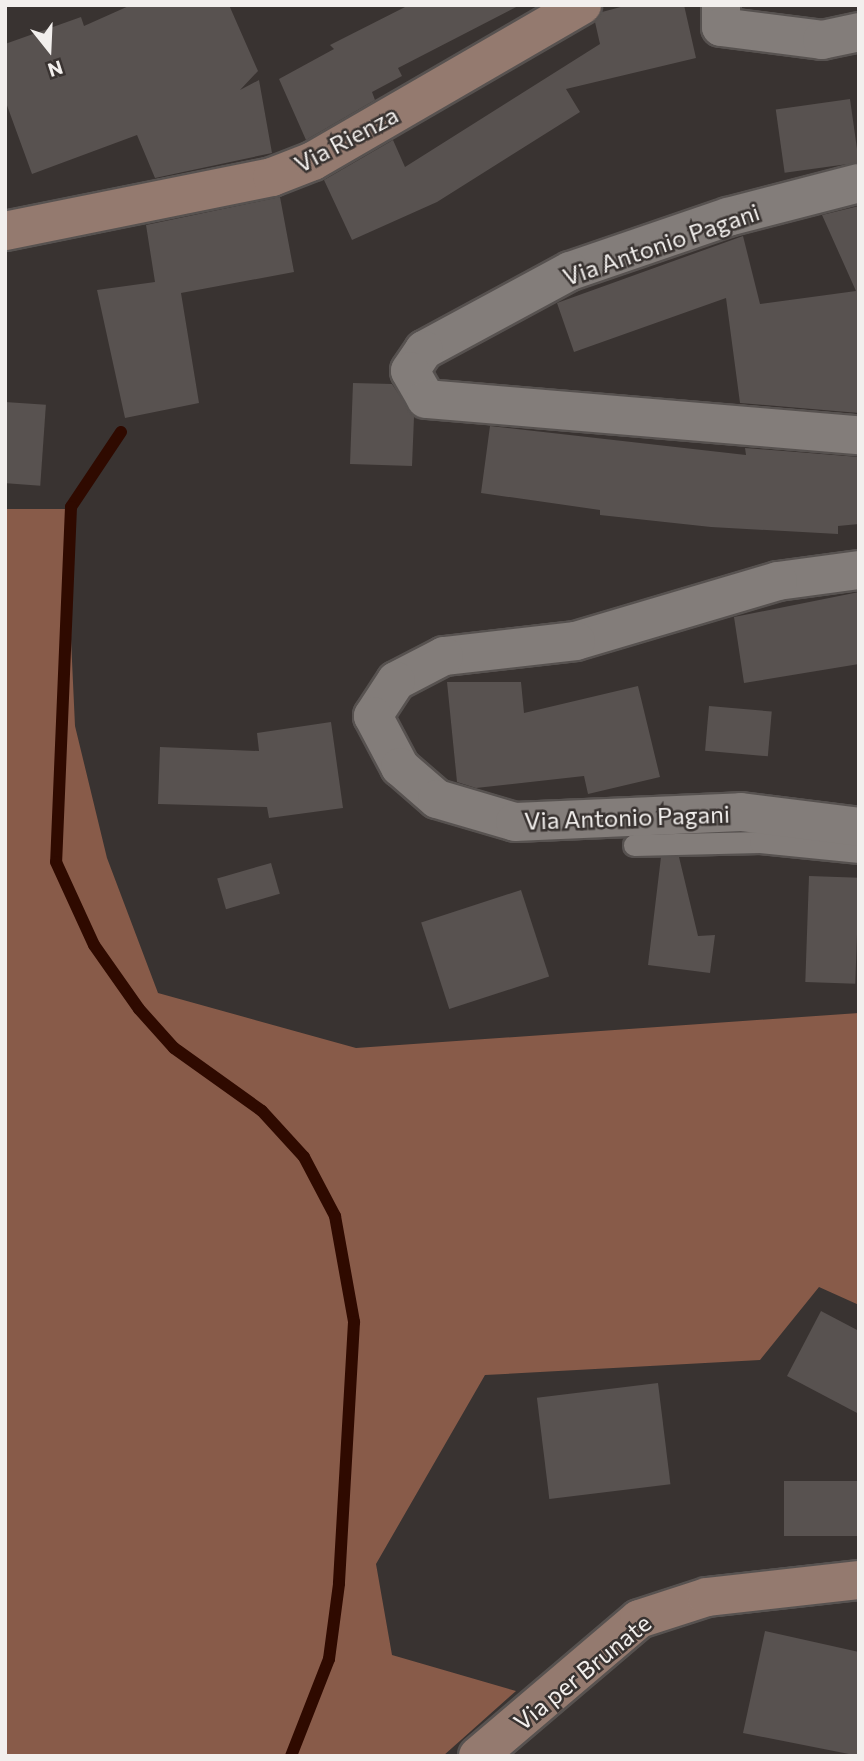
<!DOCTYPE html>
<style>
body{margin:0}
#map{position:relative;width:864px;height:1761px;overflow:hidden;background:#393331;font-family:Commissioner,sans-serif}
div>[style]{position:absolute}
.forest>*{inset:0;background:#885b49}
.stream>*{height:12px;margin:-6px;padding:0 6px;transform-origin:6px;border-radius:6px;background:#2f0a00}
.building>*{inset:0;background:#585250;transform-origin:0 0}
.roads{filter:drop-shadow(2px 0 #575250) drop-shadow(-2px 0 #575250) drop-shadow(0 2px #575250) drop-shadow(0 -2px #575250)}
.lane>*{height:21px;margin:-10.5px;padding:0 10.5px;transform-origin:10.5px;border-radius:10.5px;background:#837d7a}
.street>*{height:38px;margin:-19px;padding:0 19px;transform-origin:19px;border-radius:19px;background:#837d7a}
.secondary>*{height:38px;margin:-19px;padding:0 19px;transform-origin:19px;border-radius:19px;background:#947a6f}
span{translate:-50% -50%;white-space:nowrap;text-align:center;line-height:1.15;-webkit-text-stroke:5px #393331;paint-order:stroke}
.street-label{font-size:24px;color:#f2efed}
.frame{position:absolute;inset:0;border:7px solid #f2efed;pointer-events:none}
.north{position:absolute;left:14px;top:14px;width:70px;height:70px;-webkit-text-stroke:5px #393331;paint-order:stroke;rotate:162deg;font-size:19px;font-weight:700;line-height:28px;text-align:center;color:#f2efed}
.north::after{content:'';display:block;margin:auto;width:24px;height:32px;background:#f2efed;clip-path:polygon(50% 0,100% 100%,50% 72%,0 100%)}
</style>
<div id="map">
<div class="forest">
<i style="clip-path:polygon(5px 509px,75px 509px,71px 639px,75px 726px,107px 858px,158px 993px,356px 1048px,859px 1013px,859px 1305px,819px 1287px,760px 1360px,485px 1375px,376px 1564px,392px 1655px,516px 1691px,443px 1756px,5px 1756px)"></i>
</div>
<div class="stream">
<i style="left:121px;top:432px;width:90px;rotate:123.7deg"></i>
<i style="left:71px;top:507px;width:355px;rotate:92.4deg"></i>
<i style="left:56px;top:862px;width:91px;rotate:65.4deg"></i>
<i style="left:94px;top:945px;width:78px;rotate:54.9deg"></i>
<i style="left:139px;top:1009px;width:52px;rotate:48.1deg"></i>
<i style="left:174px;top:1048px;width:108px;rotate:35.6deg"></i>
<i style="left:262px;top:1111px;width:62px;rotate:47.6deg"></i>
<i style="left:304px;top:1157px;width:67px;rotate:62.3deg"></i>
<i style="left:335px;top:1216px;width:108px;rotate:79.8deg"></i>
<i style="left:354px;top:1322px;width:262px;rotate:93.3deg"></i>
<i style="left:339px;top:1584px;width:76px;rotate:97.6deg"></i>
<i style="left:329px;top:1659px;width:104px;rotate:111.4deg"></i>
</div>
<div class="building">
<i style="clip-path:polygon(131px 5px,229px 5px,258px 71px,240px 90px,259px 80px,272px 153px,155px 178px,137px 135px,32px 174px,5px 100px,5px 44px,81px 17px,84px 26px)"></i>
<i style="clip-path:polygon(409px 5px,520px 5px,398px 68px,402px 76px,372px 92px,375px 100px,306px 140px,279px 79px,334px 49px,330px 45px)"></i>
<i style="clip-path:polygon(628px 5px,684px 5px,696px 58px,566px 89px,580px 112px,437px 202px,352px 240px,324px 180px,393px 140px,405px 167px,600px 44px,595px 22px,602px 12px)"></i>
<i style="left:850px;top:99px;width:64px;height:75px;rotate:82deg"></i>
<i style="clip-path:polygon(280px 197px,294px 272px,181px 293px,199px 403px,125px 418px,97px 290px,155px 282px,146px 225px)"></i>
<i style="clip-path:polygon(859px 206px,859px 413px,740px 403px,726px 298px,574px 352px,557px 303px,743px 236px,760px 304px,856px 291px,822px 215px)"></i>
<i style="clip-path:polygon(353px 383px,392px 384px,414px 417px,412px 466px,350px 464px)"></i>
<i style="left:5px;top:402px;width:41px;height:81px;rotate:4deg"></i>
<i style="clip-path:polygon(490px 426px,746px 455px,745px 448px,859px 457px,859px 524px,838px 526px,838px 534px,711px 527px,600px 515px,600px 510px,481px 493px)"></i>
<i style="clip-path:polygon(859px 592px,859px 664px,744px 683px,734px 617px)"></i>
<i style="clip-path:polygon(447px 682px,521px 682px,524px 713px,638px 686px,660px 777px,588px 794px,584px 776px,476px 788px,457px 782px)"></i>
<i style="left:709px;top:706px;width:63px;height:45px;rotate:5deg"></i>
<i style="clip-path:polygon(331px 722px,343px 808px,269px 818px,267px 807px,158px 804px,160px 747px,259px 751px,257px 733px)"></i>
<i style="clip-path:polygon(661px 857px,679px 857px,698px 936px,715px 935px,710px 973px,648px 965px)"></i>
<i style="left:271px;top:863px;width:32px;height:56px;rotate:74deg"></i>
<i style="left:809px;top:876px;width:50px;height:106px;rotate:2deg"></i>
<i style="left:521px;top:890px;width:91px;height:105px;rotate:72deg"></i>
<i style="clip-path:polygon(821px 1311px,859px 1331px,859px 1414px,787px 1376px)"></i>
<i style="left:658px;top:1383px;width:102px;height:122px;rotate:83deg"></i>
<i style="left:784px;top:1481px;width:75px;height:55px"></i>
<i style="clip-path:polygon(765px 1631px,859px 1652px,859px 1756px,743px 1733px)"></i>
</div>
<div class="roads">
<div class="lane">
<i style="left:634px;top:845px;width:126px;rotate:-1.4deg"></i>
<i style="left:760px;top:842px;width:100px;rotate:5.8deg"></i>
</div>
<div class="street">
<i style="left:721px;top:5px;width:22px;rotate:90deg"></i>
<i style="left:721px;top:27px;width:102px;rotate:7.3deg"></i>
<i style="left:822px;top:40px;width:38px;rotate:-12deg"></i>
<i style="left:859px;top:183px;width:135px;rotate:165.5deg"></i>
<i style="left:728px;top:217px;width:167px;rotate:161.1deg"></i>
<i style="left:570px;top:271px;width:166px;rotate:151.6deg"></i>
<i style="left:424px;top:350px;width:25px;rotate:124deg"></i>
<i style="left:410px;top:371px;width:32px;rotate:60deg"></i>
<i style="left:426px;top:399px;width:434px;rotate:4.8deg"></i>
<i style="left:859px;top:570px;width:82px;rotate:172.3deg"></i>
<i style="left:778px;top:581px;width:211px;rotate:163.5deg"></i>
<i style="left:576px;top:641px;width:133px;rotate:173.5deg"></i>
<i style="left:444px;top:656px;width:54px;rotate:152.5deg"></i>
<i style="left:396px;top:681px;width:42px;rotate:123.3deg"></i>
<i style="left:373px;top:716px;width:58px;rotate:62.1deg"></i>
<i style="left:400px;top:767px;width:49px;rotate:40.9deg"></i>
<i style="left:437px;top:799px;width:81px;rotate:16.4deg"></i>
<i style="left:515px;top:822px;width:226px;rotate:-2.5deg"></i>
<i style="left:741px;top:812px;width:119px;rotate:7.2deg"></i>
</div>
<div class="secondary">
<i style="left:5px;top:231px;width:272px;rotate:-11.4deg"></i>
<i style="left:272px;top:177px;width:44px;rotate:-21.3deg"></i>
<i style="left:313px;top:161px;width:311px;rotate:-30.1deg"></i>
<i style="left:478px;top:1756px;width:211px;rotate:-40.4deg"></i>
<i style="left:639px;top:1619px;width:71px;rotate:-17.9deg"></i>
<i style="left:707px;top:1597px;width:153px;rotate:-6.4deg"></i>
</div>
</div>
<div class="street-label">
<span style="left:346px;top:139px;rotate:-28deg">Via Rienza</span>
<span style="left:661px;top:244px;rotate:-19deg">Via Antonio Pagani</span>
<span style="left:627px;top:817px;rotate:-2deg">Via Antonio Pagani</span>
<span style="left:582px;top:1672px;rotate:-39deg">Via per Brunate</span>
</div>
<div class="frame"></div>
<div class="north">N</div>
</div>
